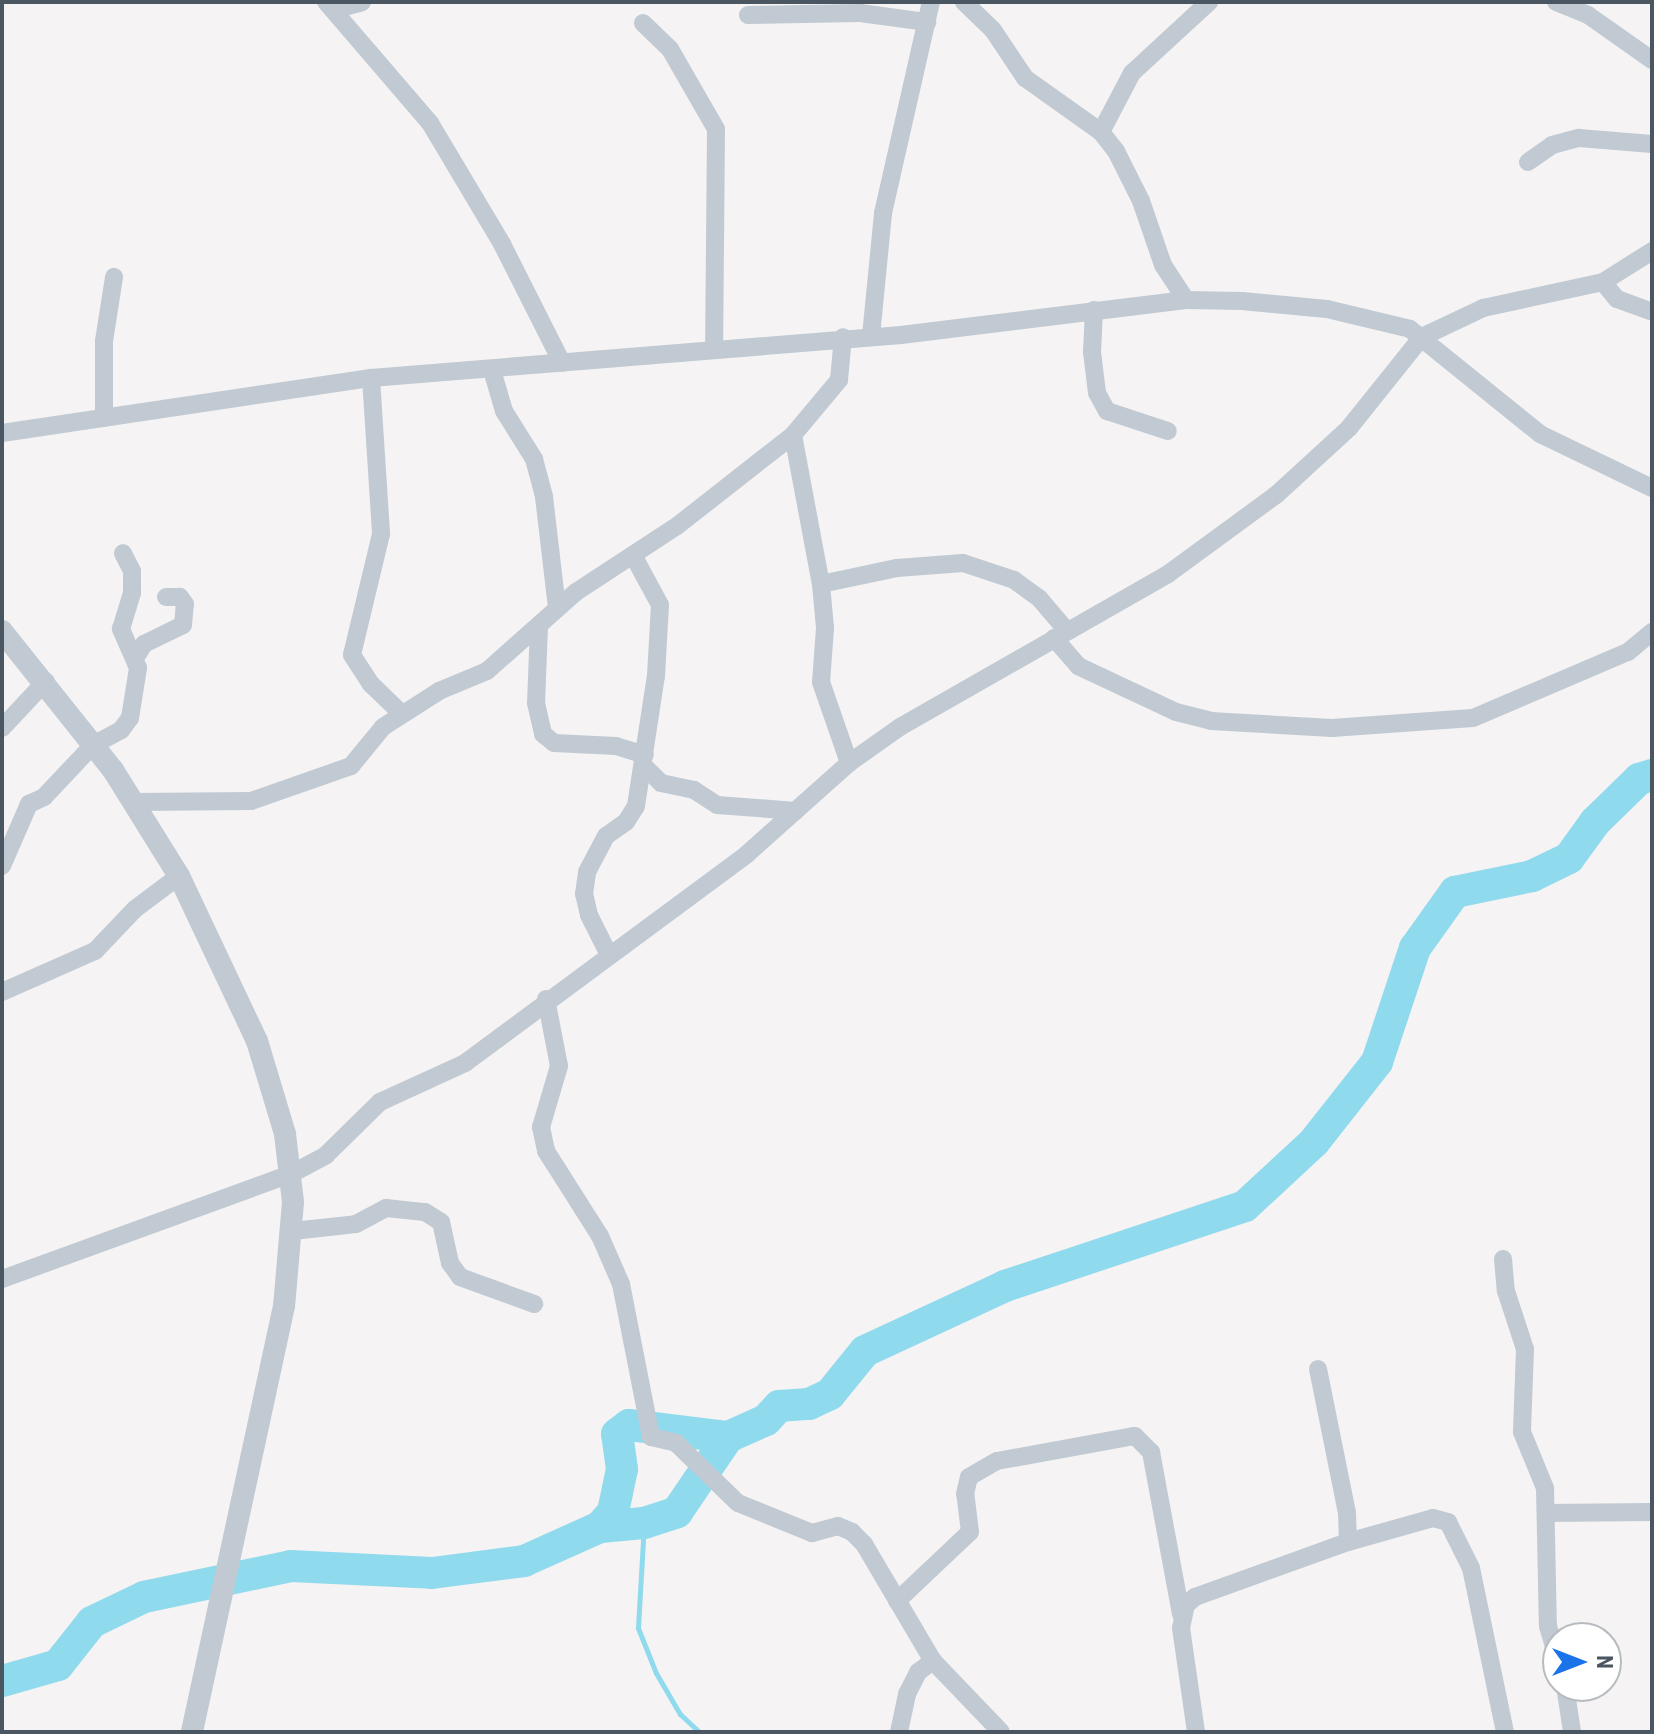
<!DOCTYPE html>
<style>
body{margin:0}
#map{position:relative;width:1654px;height:1734px;overflow:hidden;background:#f5f3f3;font-family:"Roboto Condensed",sans-serif}
div>[style]{position:absolute}
.stream>*{height:5px;margin:-2.5px;padding:0 2.5px;transform-origin:2.5px;border-radius:2.5px;background:#90daee}
.river>*{height:32px;margin:-16px;padding:0 16px;transform-origin:16px;border-radius:16px;background:#90daee}
.minor>*{height:18px;margin:-9px;padding:0 9px;transform-origin:9px;border-radius:9px;background:#c1cad2}
.tertiary>*{height:22px;margin:-11px;padding:0 11px;transform-origin:11px;border-radius:11px;background:#c1cad2}
span{translate:-50% -50%;white-space:nowrap;text-align:center;line-height:1.15;-webkit-text-stroke:6px #fff;paint-order:stroke}
.frame{position:absolute;inset:0;border:4px solid #4a5661;pointer-events:none}
.north{position:absolute;left:1542px;top:1622px;width:80px;height:80px;box-sizing:border-box;background:#fff;border:2px solid #b7bbc0;border-radius:50%;rotate:90deg;font-size:22px;font-weight:700;line-height:32px;text-align:center;color:#4a5661}
.north::after{content:'';display:block;margin:auto;width:28px;height:36px;background:#1a73e8;clip-path:polygon(50% 0,100% 100%,50% 72%,0 100%)}
</style>
<div id="map">
<div class="stream">
<i style="left:644px;top:1523px;width:105px;rotate:93.3deg"></i>
<i style="left:638px;top:1628px;width:48px;rotate:68.2deg"></i>
<i style="left:656px;top:1673px;width:48px;rotate:59.7deg"></i>
<i style="left:680px;top:1714px;width:26px;rotate:43deg"></i>
</div>
<div class="river">
<i style="left:600px;top:1527px;width:20px;rotate:-49deg"></i>
<i style="left:613px;top:1512px;width:44px;rotate:-78.2deg"></i>
<i style="left:622px;top:1469px;width:35px;rotate:-98deg"></i>
<i style="left:617px;top:1434px;width:15px;rotate:-37deg"></i>
<i style="left:629px;top:1425px;width:100px;rotate:6.9deg"></i>
<i style="left:2px;top:1681px;width:58px;rotate:-15.9deg"></i>
<i style="left:58px;top:1665px;width:55px;rotate:-51.7deg"></i>
<i style="left:92px;top:1622px;width:58px;rotate:-25.7deg"></i>
<i style="left:144px;top:1597px;width:150px;rotate:-11.9deg"></i>
<i style="left:291px;top:1566px;width:141px;rotate:2.8deg"></i>
<i style="left:432px;top:1573px;width:93px;rotate:-7.4deg"></i>
<i style="left:524px;top:1561px;width:83px;rotate:-24.1deg"></i>
<i style="left:600px;top:1527px;width:44px;rotate:-5.2deg"></i>
<i style="left:644px;top:1523px;width:35px;rotate:-18deg"></i>
<i style="left:677px;top:1512px;width:91px;rotate:-55.8deg"></i>
<i style="left:728px;top:1437px;width:42px;rotate:-24.1deg"></i>
<i style="left:766px;top:1420px;width:19px;rotate:-47deg"></i>
<i style="left:779px;top:1406px;width:30px;rotate:-4deg"></i>
<i style="left:809px;top:1404px;width:23px;rotate:-25deg"></i>
<i style="left:830px;top:1394px;width:55px;rotate:-50.9deg"></i>
<i style="left:865px;top:1351px;width:154px;rotate:-24.9deg"></i>
<i style="left:1005px;top:1286px;width:253px;rotate:-18.4deg"></i>
<i style="left:1245px;top:1206px;width:94px;rotate:-42.8deg"></i>
<i style="left:1314px;top:1142px;width:102px;rotate:-51.8deg"></i>
<i style="left:1377px;top:1062px;width:120px;rotate:-71.6deg"></i>
<i style="left:1415px;top:948px;width:69px;rotate:-54.5deg"></i>
<i style="left:1455px;top:892px;width:79px;rotate:-11.7deg"></i>
<i style="left:1532px;top:876px;width:41px;rotate:-25.9deg"></i>
<i style="left:1569px;top:858px;width:44px;rotate:-54.2deg"></i>
<i style="left:1595px;top:822px;width:62px;rotate:-44.3deg"></i>
<i style="left:1639px;top:779px;width:14px;rotate:-17deg"></i>
</div>
<div class="minor">
<i style="left:326px;top:2px;width:160px;rotate:49.3deg"></i>
<i style="left:430px;top:123px;width:141px;rotate:59.2deg"></i>
<i style="left:502px;top:244px;width:133px;rotate:63.2deg"></i>
<i style="left:964px;top:2px;width:40px;rotate:44deg"></i>
<i style="left:993px;top:30px;width:58px;rotate:56.3deg"></i>
<i style="left:1025px;top:78px;width:93px;rotate:35.4deg"></i>
<i style="left:1101px;top:132px;width:24px;rotate:52deg"></i>
<i style="left:1116px;top:151px;width:56px;rotate:63.4deg"></i>
<i style="left:1141px;top:201px;width:68px;rotate:71deg"></i>
<i style="left:1163px;top:265px;width:42px;rotate:56.7deg"></i>
<i style="left:1556px;top:2px;width:35px;rotate:22deg"></i>
<i style="left:1588px;top:15px;width:78px;rotate:35.1deg"></i>
<i style="left:333px;top:10px;width:30px;rotate:-15deg"></i>
<i style="left:748px;top:15px;width:112px;rotate:-1deg"></i>
<i style="left:860px;top:13px;width:68px;rotate:7.7deg"></i>
<i style="left:643px;top:23px;width:37px;rotate:44deg"></i>
<i style="left:670px;top:49px;width:92px;rotate:60.1deg"></i>
<i style="left:716px;top:129px;width:217px;rotate:90.5deg"></i>
<i style="left:1101px;top:132px;width:67px;rotate:-62.3deg"></i>
<i style="left:1132px;top:73px;width:105px;rotate:-42.7deg"></i>
<i style="left:1528px;top:162px;width:29px;rotate:-35deg"></i>
<i style="left:1552px;top:145px;width:28px;rotate:-15deg"></i>
<i style="left:1579px;top:138px;width:73px;rotate:4.7deg"></i>
<i style="left:1603px;top:282px;width:22px;rotate:51deg"></i>
<i style="left:1617px;top:299px;width:37px;rotate:20deg"></i>
<i style="left:1094px;top:310px;width:42px;rotate:92.7deg"></i>
<i style="left:1092px;top:352px;width:41px;rotate:83deg"></i>
<i style="left:1097px;top:393px;width:21px;rotate:61deg"></i>
<i style="left:1107px;top:411px;width:64px;rotate:18.2deg"></i>
<i style="left:871px;top:336px;width:124px;rotate:-84.4deg"></i>
<i style="left:883px;top:213px;width:216px;rotate:-77.2deg"></i>
<i style="left:492px;top:370px;width:43px;rotate:73.7deg"></i>
<i style="left:504px;top:411px;width:57px;rotate:58deg"></i>
<i style="left:534px;top:459px;width:39px;rotate:75deg"></i>
<i style="left:544px;top:497px;width:112px;rotate:83.3deg"></i>
<i style="left:371px;top:378px;width:156px;rotate:86.3deg"></i>
<i style="left:381px;top:534px;width:124px;rotate:103.5deg"></i>
<i style="left:352px;top:655px;width:35px;rotate:57deg"></i>
<i style="left:371px;top:684px;width:43px;rotate:44.1deg"></i>
<i style="left:104px;top:418px;width:77px;rotate:-90deg"></i>
<i style="left:104px;top:341px;width:65px;rotate:-81.1deg"></i>
<i style="left:2px;top:433px;width:373px;rotate:-8.5deg"></i>
<i style="left:371px;top:378px;width:532px;rotate:-4.64deg"></i>
<i style="left:901px;top:335px;width:287px;rotate:-7deg"></i>
<i style="left:1186px;top:300px;width:56px;rotate:1deg"></i>
<i style="left:1242px;top:301px;width:85px;rotate:5.4deg"></i>
<i style="left:1327px;top:309px;width:85px;rotate:13.5deg"></i>
<i style="left:1410px;top:329px;width:167px;rotate:38.9deg"></i>
<i style="left:1540px;top:434px;width:124px;rotate:25.7deg"></i>
<i style="left:793px;top:435px;width:152px;rotate:79.4deg"></i>
<i style="left:821px;top:584px;width:44px;rotate:84.8deg"></i>
<i style="left:825px;top:628px;width:54px;rotate:94.2deg"></i>
<i style="left:821px;top:682px;width:86px;rotate:70.9deg"></i>
<i style="left:821px;top:584px;width:78px;rotate:-11.9deg"></i>
<i style="left:897px;top:568px;width:66px;rotate:-4.3deg"></i>
<i style="left:963px;top:563px;width:54px;rotate:18.4deg"></i>
<i style="left:1014px;top:580px;width:31px;rotate:36deg"></i>
<i style="left:1039px;top:598px;width:43px;rotate:49.7deg"></i>
<i style="left:539px;top:626px;width:77px;rotate:92.2deg"></i>
<i style="left:536px;top:703px;width:32px;rotate:77deg"></i>
<i style="left:543px;top:734px;width:14px;rotate:39deg"></i>
<i style="left:554px;top:743px;width:62px;rotate:2.8deg"></i>
<i style="left:616px;top:746px;width:30px;rotate:17deg"></i>
<i style="left:1054px;top:638px;width:37px;rotate:49deg"></i>
<i style="left:1078px;top:666px;width:108px;rotate:25.1deg"></i>
<i style="left:1176px;top:712px;width:36px;rotate:14deg"></i>
<i style="left:1211px;top:721px;width:121px;rotate:3.3deg"></i>
<i style="left:1332px;top:728px;width:141px;rotate:-4.1deg"></i>
<i style="left:1473px;top:718px;width:168px;rotate:-23.1deg"></i>
<i style="left:1628px;top:652px;width:31px;rotate:-40deg"></i>
<i style="left:135px;top:658px;width:17px;rotate:-57deg"></i>
<i style="left:144px;top:644px;width:43px;rotate:-26deg"></i>
<i style="left:183px;top:625px;width:21px;rotate:-85deg"></i>
<i style="left:185px;top:604px;width:9px;rotate:-126deg"></i>
<i style="left:180px;top:597px;width:14px;rotate:180deg"></i>
<i style="left:2px;top:728px;width:64px;rotate:-46.9deg"></i>
<i style="left:644px;top:766px;width:24px;rotate:45deg"></i>
<i style="left:661px;top:783px;width:34px;rotate:12deg"></i>
<i style="left:694px;top:790px;width:27px;rotate:33deg"></i>
<i style="left:717px;top:805px;width:79px;rotate:4.3deg"></i>
<i style="left:134px;top:802px;width:117px;rotate:-0.5deg"></i>
<i style="left:251px;top:801px;width:106px;rotate:-19.3deg"></i>
<i style="left:351px;top:766px;width:50px;rotate:-50.6deg"></i>
<i style="left:383px;top:727px;width:67px;rotate:-32.7deg"></i>
<i style="left:439px;top:691px;width:52px;rotate:-22.6deg"></i>
<i style="left:487px;top:671px;width:119px;rotate:-41.6deg"></i>
<i style="left:576px;top:592px;width:121px;rotate:-33.2deg"></i>
<i style="left:677px;top:526px;width:147px;rotate:-38.1deg"></i>
<i style="left:793px;top:435px;width:72px;rotate:-50.1deg"></i>
<i style="left:839px;top:380px;width:43px;rotate:-84.7deg"></i>
<i style="left:2px;top:866px;width:68px;rotate:-66.5deg"></i>
<i style="left:29px;top:804px;width:17px;rotate:-25deg"></i>
<i style="left:44px;top:797px;width:71px;rotate:-46.7deg"></i>
<i style="left:93px;top:745px;width:32px;rotate:-28deg"></i>
<i style="left:121px;top:730px;width:15px;rotate:-53deg"></i>
<i style="left:130px;top:718px;width:51px;rotate:-80.9deg"></i>
<i style="left:138px;top:668px;width:43px;rotate:-113.6deg"></i>
<i style="left:121px;top:629px;width:38px;rotate:-73deg"></i>
<i style="left:132px;top:593px;width:22px;rotate:-90deg"></i>
<i style="left:132px;top:571px;width:20px;rotate:-117deg"></i>
<i style="left:608px;top:953px;width:42px;rotate:-116.6deg"></i>
<i style="left:589px;top:915px;width:22px;rotate:-103deg"></i>
<i style="left:584px;top:894px;width:22px;rotate:-82deg"></i>
<i style="left:587px;top:872px;width:41px;rotate:-62.2deg"></i>
<i style="left:606px;top:836px;width:24px;rotate:-35deg"></i>
<i style="left:626px;top:822px;width:19px;rotate:-58deg"></i>
<i style="left:636px;top:806px;width:132px;rotate:-81.3deg"></i>
<i style="left:656px;top:676px;width:71px;rotate:-86.8deg"></i>
<i style="left:660px;top:605px;width:57px;rotate:-118.4deg"></i>
<i style="left:2px;top:992px;width:102px;rotate:-23.8deg"></i>
<i style="left:95px;top:951px;width:58px;rotate:-46.4deg"></i>
<i style="left:135px;top:909px;width:55px;rotate:-36.9deg"></i>
<i style="left:546px;top:999px;width:68px;rotate:79deg"></i>
<i style="left:559px;top:1066px;width:64px;rotate:106.4deg"></i>
<i style="left:541px;top:1127px;width:25px;rotate:78deg"></i>
<i style="left:546px;top:1151px;width:101px;rotate:57.6deg"></i>
<i style="left:600px;top:1236px;width:52px;rotate:66.4deg"></i>
<i style="left:621px;top:1284px;width:156px;rotate:78.9deg"></i>
<i style="left:651px;top:1437px;width:26px;rotate:13deg"></i>
<i style="left:676px;top:1443px;width:86px;rotate:44.1deg"></i>
<i style="left:738px;top:1503px;width:80px;rotate:22.1deg"></i>
<i style="left:812px;top:1533px;width:27px;rotate:-15deg"></i>
<i style="left:838px;top:1526px;width:15px;rotate:23deg"></i>
<i style="left:852px;top:1532px;width:17px;rotate:45deg"></i>
<i style="left:864px;top:1544px;width:136px;rotate:59.5deg"></i>
<i style="left:933px;top:1661px;width:98px;rotate:46.2deg"></i>
<i style="left:293px;top:1231px;width:63px;rotate:-6.3deg"></i>
<i style="left:356px;top:1224px;width:34px;rotate:-28deg"></i>
<i style="left:386px;top:1208px;width:39px;rotate:6deg"></i>
<i style="left:425px;top:1212px;width:19px;rotate:32deg"></i>
<i style="left:441px;top:1222px;width:42px;rotate:77.6deg"></i>
<i style="left:450px;top:1263px;width:17px;rotate:54deg"></i>
<i style="left:460px;top:1277px;width:79px;rotate:20deg"></i>
<i style="left:1503px;top:1259px;width:32px;rotate:85deg"></i>
<i style="left:1506px;top:1291px;width:61px;rotate:71.9deg"></i>
<i style="left:1525px;top:1349px;width:83px;rotate:92.1deg"></i>
<i style="left:1522px;top:1432px;width:61px;rotate:67.7deg"></i>
<i style="left:1545px;top:1488px;width:138px;rotate:88.8deg"></i>
<i style="left:1548px;top:1626px;width:35px;rotate:74deg"></i>
<i style="left:2px;top:1279px;width:307px;rotate:-20deg"></i>
<i style="left:291px;top:1174px;width:40px;rotate:-28deg"></i>
<i style="left:326px;top:1155px;width:76px;rotate:-44.5deg"></i>
<i style="left:380px;top:1102px;width:94px;rotate:-24.6deg"></i>
<i style="left:465px;top:1063px;width:351px;rotate:-36.5deg"></i>
<i style="left:747px;top:854px;width:137px;rotate:-41.7deg"></i>
<i style="left:849px;top:763px;width:62px;rotate:-35.2deg"></i>
<i style="left:900px;top:727px;width:309px;rotate:-29.7deg"></i>
<i style="left:1168px;top:574px;width:134px;rotate:-36.2deg"></i>
<i style="left:1276px;top:495px;width:99px;rotate:-42.5deg"></i>
<i style="left:1349px;top:428px;width:117px;rotate:-51.3deg"></i>
<i style="left:1422px;top:337px;width:68px;rotate:-25.4deg"></i>
<i style="left:1483px;top:308px;width:123px;rotate:-12.2deg"></i>
<i style="left:1603px;top:282px;width:58px;rotate:-32.3deg"></i>
<i style="left:1318px;top:1369px;width:147px;rotate:78.6deg"></i>
<i style="left:1347px;top:1513px;width:29px;rotate:88deg"></i>
<i style="left:1546px;top:1513px;width:106px;rotate:-0.5deg"></i>
<i style="left:897px;top:1601px;width:100px;rotate:-43.4deg"></i>
<i style="left:970px;top:1532px;width:38px;rotate:-97deg"></i>
<i style="left:965px;top:1494px;width:17px;rotate:-77deg"></i>
<i style="left:969px;top:1477px;width:32px;rotate:-30deg"></i>
<i style="left:997px;top:1461px;width:140px;rotate:-10.3deg"></i>
<i style="left:1135px;top:1436px;width:23px;rotate:45deg"></i>
<i style="left:1151px;top:1452px;width:165px;rotate:79.5deg"></i>
<i style="left:1565px;top:1686px;width:47px;rotate:81.3deg"></i>
<i style="left:899px;top:1732px;width:39px;rotate:-78deg"></i>
<i style="left:907px;top:1694px;width:25px;rotate:-63deg"></i>
<i style="left:918px;top:1672px;width:19px;rotate:-36deg"></i>
<i style="left:1196px;top:1732px;width:105px;rotate:-98.2deg"></i>
<i style="left:1181px;top:1628px;width:24px;rotate:-78deg"></i>
<i style="left:1186px;top:1605px;width:12px;rotate:-42deg"></i>
<i style="left:1195px;top:1597px;width:163px;rotate:-19.8deg"></i>
<i style="left:1348px;top:1542px;width:88px;rotate:-15.8deg"></i>
<i style="left:1433px;top:1518px;width:16px;rotate:15deg"></i>
<i style="left:1448px;top:1522px;width:51px;rotate:63.4deg"></i>
<i style="left:1471px;top:1568px;width:167px;rotate:78.3deg"></i>
</div>
<div class="tertiary">
<i style="left:2px;top:631px;width:178px;rotate:51.4deg"></i>
<i style="left:113px;top:770px;width:125px;rotate:58.1deg"></i>
<i style="left:179px;top:876px;width:183px;rotate:64.7deg"></i>
<i style="left:257px;top:1041px;width:97px;rotate:73.2deg"></i>
<i style="left:285px;top:1134px;width:68px;rotate:83.3deg"></i>
<i style="left:293px;top:1202px;width:104px;rotate:94.9deg"></i>
<i style="left:284px;top:1306px;width:436px;rotate:102.2deg"></i>
</div>
<div class="frame"></div>
<div class="north">N</div>
</div>
